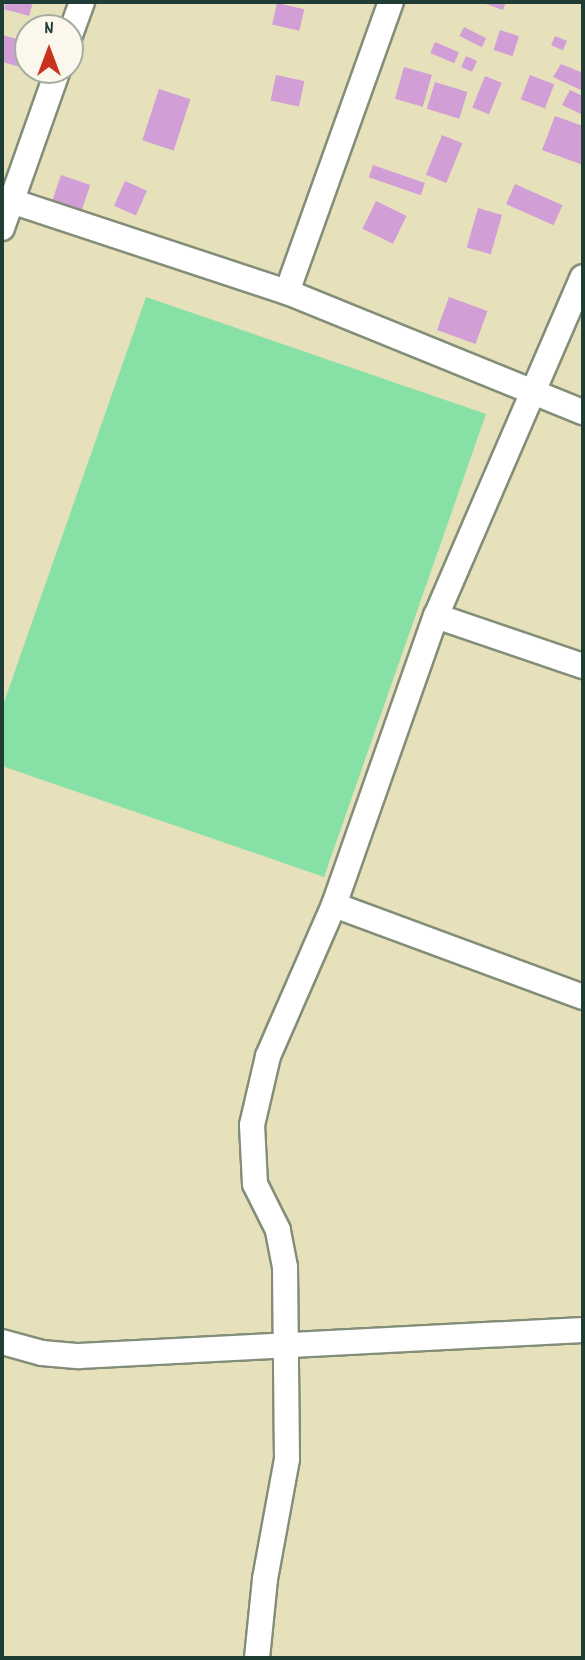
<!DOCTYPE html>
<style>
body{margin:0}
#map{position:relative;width:585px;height:1660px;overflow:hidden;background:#e6e0bb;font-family:Dekko,sans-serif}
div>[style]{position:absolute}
.green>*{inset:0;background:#87e0a5}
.building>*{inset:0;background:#d29ed6;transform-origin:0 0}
.roads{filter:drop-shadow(2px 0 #828e78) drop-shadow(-2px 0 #828e78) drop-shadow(0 2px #828e78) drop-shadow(0 -2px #828e78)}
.minor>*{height:24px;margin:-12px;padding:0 12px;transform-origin:12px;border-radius:12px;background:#fff}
span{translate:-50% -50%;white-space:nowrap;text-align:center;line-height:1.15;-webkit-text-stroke:5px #fbf7ec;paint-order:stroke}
.frame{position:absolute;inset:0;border:4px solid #1f3d34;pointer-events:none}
.north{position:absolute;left:14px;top:14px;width:70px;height:70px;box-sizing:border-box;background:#fbf7ec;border:2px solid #a3ada2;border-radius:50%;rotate:0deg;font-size:19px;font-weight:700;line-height:28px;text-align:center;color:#1f3d34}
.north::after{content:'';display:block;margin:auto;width:24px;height:32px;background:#c8321e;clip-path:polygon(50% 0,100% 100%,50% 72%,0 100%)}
</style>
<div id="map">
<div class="green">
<i style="clip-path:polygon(146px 297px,486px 414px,324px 877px,2px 766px,2px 708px)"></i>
</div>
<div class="building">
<i style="clip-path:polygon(6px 2px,33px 2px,29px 16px,4px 9px)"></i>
<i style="clip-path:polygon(487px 2px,506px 2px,503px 10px,486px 4px)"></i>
<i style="left:277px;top:3px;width:28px;height:22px;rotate:13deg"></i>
<i style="left:464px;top:27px;width:25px;height:10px;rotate:27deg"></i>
<i style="left:500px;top:30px;width:20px;height:21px;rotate:18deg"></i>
<i style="clip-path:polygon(2px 35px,28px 42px,28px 69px,2px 62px)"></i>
<i style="left:555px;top:36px;width:13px;height:10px;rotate:23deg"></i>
<i style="left:435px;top:42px;width:26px;height:12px;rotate:23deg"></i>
<i style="left:466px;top:56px;width:12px;height:12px;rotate:24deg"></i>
<i style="clip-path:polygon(561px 64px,583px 73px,583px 91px,553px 77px)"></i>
<i style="left:404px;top:67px;width:29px;height:33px;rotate:16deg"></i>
<i style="left:276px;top:75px;width:29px;height:26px;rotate:12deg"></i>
<i style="left:530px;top:75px;width:26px;height:26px;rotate:21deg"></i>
<i style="left:485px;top:76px;width:18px;height:34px;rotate:22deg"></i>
<i style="left:435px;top:82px;width:34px;height:28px;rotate:17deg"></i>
<i style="left:159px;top:89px;width:33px;height:54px;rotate:18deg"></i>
<i style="clip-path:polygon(570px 90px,583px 96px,583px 115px,562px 105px)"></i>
<i style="clip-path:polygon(555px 116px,583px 126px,583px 165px,542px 150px)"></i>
<i style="left:442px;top:135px;width:22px;height:43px;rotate:22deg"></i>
<i style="left:373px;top:165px;width:55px;height:13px;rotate:19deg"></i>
<i style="left:61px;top:175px;width:31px;height:29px;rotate:19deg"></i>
<i style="left:125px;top:181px;width:24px;height:27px;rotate:24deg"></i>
<i style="left:515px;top:184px;width:52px;height:22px;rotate:24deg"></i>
<i style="left:376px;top:201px;width:34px;height:31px;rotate:26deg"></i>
<i style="left:478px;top:208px;width:25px;height:41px;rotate:16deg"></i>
<i style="left:449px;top:297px;width:41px;height:35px;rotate:20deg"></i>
</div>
<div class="roads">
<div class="minor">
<i style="left:70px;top:35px;width:35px;rotate:-70deg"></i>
<i style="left:2px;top:198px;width:300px;rotate:18.3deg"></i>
<i style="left:287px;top:292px;width:319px;rotate:22.1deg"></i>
<i style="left:2px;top:228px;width:168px;rotate:-70.5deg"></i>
<i style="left:287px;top:292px;width:308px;rotate:-70.3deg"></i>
<i style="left:436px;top:616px;width:155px;rotate:18.8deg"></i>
<i style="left:334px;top:905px;width:265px;rotate:20.3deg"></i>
<i style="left:2px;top:1342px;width:41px;rotate:15.4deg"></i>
<i style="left:42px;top:1353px;width:37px;rotate:5deg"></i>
<i style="left:79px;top:1356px;width:505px;rotate:-2.95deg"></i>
<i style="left:257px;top:1658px;width:79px;rotate:-84.2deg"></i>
<i style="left:265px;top:1579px;width:122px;rotate:-79.6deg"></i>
<i style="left:287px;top:1459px;width:192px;rotate:-90.6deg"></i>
<i style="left:285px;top:1267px;width:38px;rotate:-101deg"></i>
<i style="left:278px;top:1230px;width:51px;rotate:-116.6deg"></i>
<i style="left:255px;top:1184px;width:59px;rotate:-92.9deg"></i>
<i style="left:252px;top:1125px;width:71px;rotate:-76.9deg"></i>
<i style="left:268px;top:1056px;width:165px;rotate:-66.4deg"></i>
<i style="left:334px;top:905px;width:306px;rotate:-70.6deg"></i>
<i style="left:436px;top:616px;width:369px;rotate:-66.6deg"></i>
</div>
</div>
<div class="frame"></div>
<div class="north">N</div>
</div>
